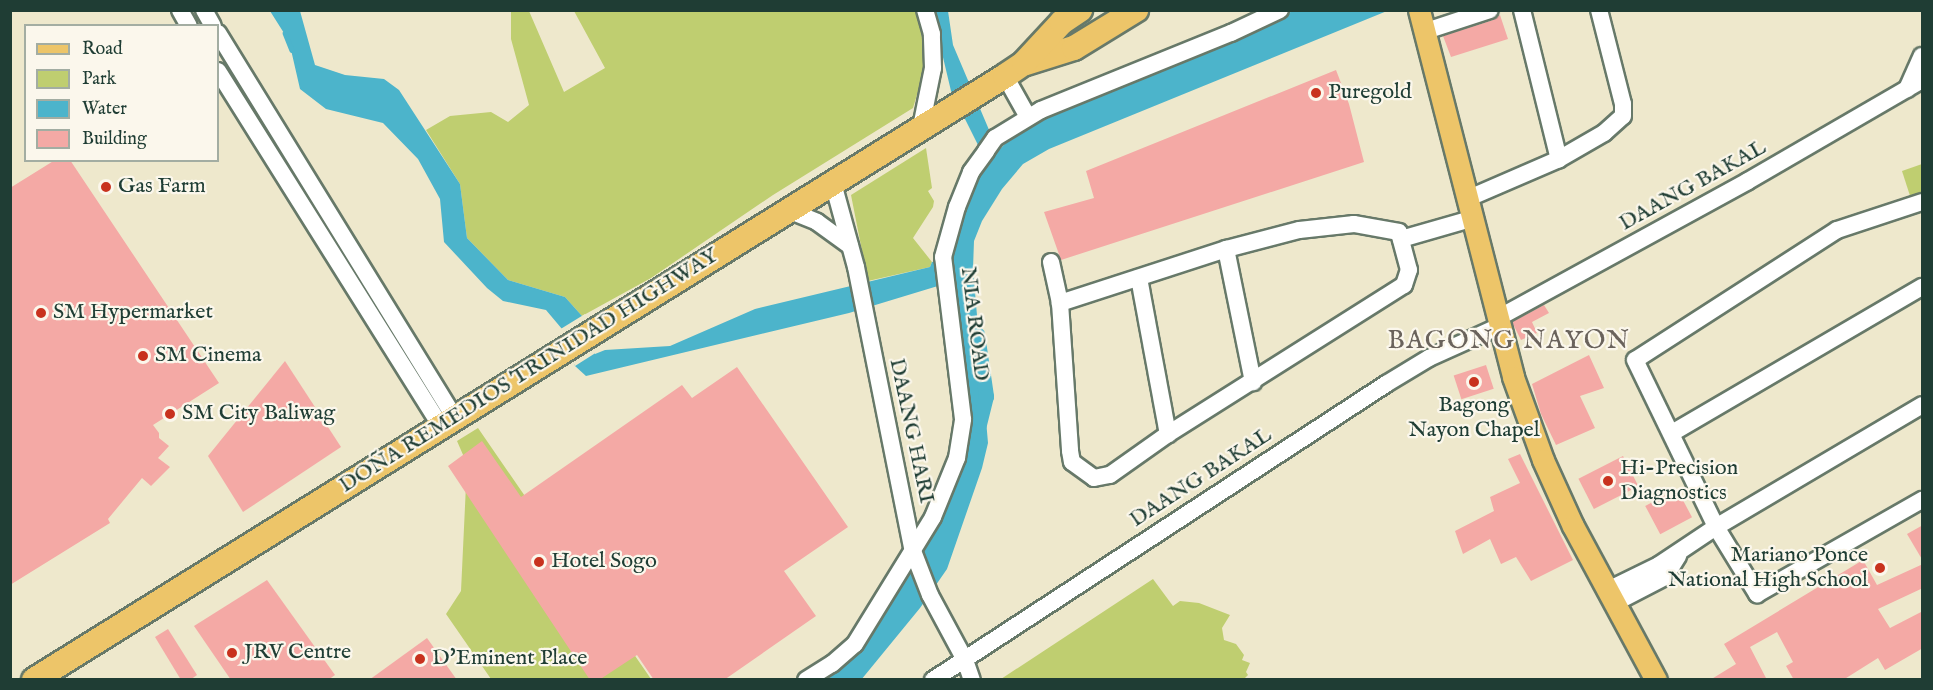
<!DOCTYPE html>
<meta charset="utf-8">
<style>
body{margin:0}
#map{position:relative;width:1933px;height:690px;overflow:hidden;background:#eee8cc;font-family:"IM FELL English",serif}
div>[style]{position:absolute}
.green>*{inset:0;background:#bfce70}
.water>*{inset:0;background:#4cb4cb}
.pier>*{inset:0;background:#eee8cc}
.stream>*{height:4.5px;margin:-2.25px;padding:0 2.25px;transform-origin:2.25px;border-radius:2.25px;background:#4cb4cb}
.canal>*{height:15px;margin:-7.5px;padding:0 7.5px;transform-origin:7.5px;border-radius:7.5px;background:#4cb4cb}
.building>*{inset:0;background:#f4a9a5;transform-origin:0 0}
.roads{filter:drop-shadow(2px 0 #677969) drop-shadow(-2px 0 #677969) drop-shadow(0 2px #677969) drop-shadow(0 -2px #677969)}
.minor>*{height:16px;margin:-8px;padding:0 8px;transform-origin:8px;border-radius:8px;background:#fff}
.major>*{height:21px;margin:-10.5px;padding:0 10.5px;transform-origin:10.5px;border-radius:10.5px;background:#edc569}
.highway>*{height:24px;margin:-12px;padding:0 12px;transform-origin:12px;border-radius:12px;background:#edc569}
.dots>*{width:16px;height:16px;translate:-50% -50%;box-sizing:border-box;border:3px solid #fbf7ec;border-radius:50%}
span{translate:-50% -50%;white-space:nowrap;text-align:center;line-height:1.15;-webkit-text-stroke:4.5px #fbf7ec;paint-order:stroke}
.poi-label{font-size:22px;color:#1f3d34}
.left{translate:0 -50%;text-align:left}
.right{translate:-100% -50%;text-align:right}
.street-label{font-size:22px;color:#1f3d34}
.quarter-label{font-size:26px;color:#6a635c;letter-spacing:1.5px}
.frame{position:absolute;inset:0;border:12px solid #1f3d34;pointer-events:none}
.legend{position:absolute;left:24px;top:24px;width:195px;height:138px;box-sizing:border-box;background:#fbf7ec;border:2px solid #a3ada2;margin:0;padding:8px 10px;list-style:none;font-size:18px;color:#1f3d34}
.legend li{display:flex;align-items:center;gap:12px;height:30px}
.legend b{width:30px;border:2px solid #a3ada2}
</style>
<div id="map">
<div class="green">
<i style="clip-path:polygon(511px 11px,529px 11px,564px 92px,605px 68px,574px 11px,918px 11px,926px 65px,913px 108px,773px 195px,651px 278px,582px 316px,565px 297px,508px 280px,467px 238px,460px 184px,426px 130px,450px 116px,491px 112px,508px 122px,529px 105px,511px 39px)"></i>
<i style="clip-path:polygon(926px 148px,932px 188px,928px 191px,934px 201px,933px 207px,913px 238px,932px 262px,930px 267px,868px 281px,851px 195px)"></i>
<i style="clip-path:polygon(1922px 164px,1922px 199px,1912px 202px,1902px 171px)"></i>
<i style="clip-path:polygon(478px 428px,651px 679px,491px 679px,446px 614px,461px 591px,467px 464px,457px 441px)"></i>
<i style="clip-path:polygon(1153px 579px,1173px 606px,1180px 601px,1199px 603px,1230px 615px,1222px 628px,1224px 640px,1236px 644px,1244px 655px,1242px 660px,1250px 663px,1246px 672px,1248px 675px,1244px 679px,1001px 679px)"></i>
</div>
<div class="water">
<i style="clip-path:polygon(270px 11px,300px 11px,315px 65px,345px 75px,384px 79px,399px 90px,460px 184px,467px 238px,508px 280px,565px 297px,582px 316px,595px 354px,605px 350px,670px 346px,755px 309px,930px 267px,932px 262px,951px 258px,953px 232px,971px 189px,988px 165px,951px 91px,932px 11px,948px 11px,953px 45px,998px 151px,1021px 127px,1293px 11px,1387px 11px,1049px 149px,1023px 164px,1002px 189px,982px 221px,974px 241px,973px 269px,988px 443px,982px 468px,947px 569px,920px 608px,861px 680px,812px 679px,826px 671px,936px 524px,954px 490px,963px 460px,951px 282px,849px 313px,586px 376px,575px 366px,562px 329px,546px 310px,503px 301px,487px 288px,444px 242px,440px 199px,418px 159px,383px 123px,326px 109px,300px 89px,289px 41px)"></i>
</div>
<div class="pier">
<i style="clip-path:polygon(585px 314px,596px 350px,605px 347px,575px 366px,559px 330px)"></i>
</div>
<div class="stream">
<i style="left:285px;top:33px;width:18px;rotate:68deg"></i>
</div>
<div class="canal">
<i style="left:977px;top:334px;width:63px;rotate:81.7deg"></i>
<i style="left:986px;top:396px;width:30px;rotate:104deg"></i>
</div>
<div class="building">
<i style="clip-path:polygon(1500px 15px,1508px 39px,1451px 57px,1443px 36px,1493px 20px)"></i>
<i style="clip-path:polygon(1336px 70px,1349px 104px,1364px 162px,1061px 260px,1044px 212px,1094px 198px,1086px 171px)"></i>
<i style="clip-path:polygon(55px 160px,70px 160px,219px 383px,153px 425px,159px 433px,159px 438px,169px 446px,158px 458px,170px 467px,151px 486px,142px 478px,108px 519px,110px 523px,10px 585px,10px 188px)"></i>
<i style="clip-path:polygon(1544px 305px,1549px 313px,1532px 322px,1537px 333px,1521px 340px,1512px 322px)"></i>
<i style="clip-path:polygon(1589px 355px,1604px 388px,1580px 396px,1595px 428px,1556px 445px,1541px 414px,1532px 384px)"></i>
<i style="clip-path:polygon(285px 361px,341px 447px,243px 512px,208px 456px)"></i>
<i style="left:1486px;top:365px;width:25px;height:34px;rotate:72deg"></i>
<i style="clip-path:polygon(737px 367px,848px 527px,784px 571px,816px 616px,724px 680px,654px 680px,637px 655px,599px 680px,590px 680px,448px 466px,482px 441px,521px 497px,682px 385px,692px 398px)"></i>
<i style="clip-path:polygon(1520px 454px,1573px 560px,1531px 581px,1516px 557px,1501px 564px,1490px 539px,1463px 554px,1455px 531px,1494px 511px,1490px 497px,1520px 483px,1508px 459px)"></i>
<i style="left:1623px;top:456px;width:34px;height:50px;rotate:63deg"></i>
<i style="left:1677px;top:489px;width:32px;height:36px;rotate:62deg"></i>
<i style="clip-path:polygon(1923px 525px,1923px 561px,1907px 534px)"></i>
<i style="clip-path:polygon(1863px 560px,1877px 585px,1923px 564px,1923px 588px,1878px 609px,1890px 628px,1923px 611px,1923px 648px,1885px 670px,1878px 658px,1843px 680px,1794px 680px,1786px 666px,1793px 662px,1777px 632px,1750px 647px,1767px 680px,1710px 680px,1736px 664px,1724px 644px)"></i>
<i style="clip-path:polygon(267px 580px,335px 675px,328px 680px,231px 680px,194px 626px)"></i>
<i style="clip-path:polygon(168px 629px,197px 675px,190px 680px,181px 680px,155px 637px)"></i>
<i style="clip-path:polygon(427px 638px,457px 680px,369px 680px)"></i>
</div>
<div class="roads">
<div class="minor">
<i style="left:180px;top:10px;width:18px;rotate:61deg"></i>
<i style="left:204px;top:10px;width:18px;rotate:61deg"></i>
<i style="left:1522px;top:10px;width:154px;rotate:76.1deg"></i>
<i style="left:1426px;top:31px;width:67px;rotate:-18.2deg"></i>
<i style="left:218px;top:33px;width:452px;rotate:58.4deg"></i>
<i style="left:218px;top:71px;width:420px;rotate:57.9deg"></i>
<i style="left:1005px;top:76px;width:47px;rotate:60.7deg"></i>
<i style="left:1907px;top:89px;width:36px;rotate:-66deg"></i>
<i style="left:921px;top:127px;width:60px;rotate:-78.5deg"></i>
<i style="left:933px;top:68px;width:34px;rotate:-92deg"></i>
<i style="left:932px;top:34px;width:25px;rotate:-106deg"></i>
<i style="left:833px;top:183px;width:87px;rotate:74.7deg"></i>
<i style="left:856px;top:267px;width:290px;rotate:78.7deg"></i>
<i style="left:913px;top:551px;width:47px;rotate:68.9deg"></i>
<i style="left:930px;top:595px;width:74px;rotate:61.7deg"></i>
<i style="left:965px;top:660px;width:21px;rotate:71deg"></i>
<i style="left:1469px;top:198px;width:98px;rotate:-23.4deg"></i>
<i style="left:1559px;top:159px;width:52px;rotate:-30deg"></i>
<i style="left:1604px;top:133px;width:25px;rotate:-42deg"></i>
<i style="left:1623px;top:116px;width:12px;rotate:-90deg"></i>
<i style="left:1623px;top:104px;width:97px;rotate:-104.3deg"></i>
<i style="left:1922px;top:202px;width:89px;rotate:161.8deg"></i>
<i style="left:1837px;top:230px;width:240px;rotate:147.2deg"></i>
<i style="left:1635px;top:360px;width:186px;rotate:64.1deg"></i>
<i style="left:1716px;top:527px;width:79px;rotate:58.5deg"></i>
<i style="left:1757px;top:594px;width:190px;rotate:-29.7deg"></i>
<i style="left:788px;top:210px;width:31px;rotate:22deg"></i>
<i style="left:817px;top:222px;width:41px;rotate:36deg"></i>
<i style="left:1401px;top:239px;width:76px;rotate:-16deg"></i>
<i style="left:1226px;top:249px;width:136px;rotate:78.5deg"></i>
<i style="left:1051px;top:262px;width:42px;rotate:77.6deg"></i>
<i style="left:1060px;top:303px;width:148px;rotate:86.1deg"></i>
<i style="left:1070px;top:451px;width:11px;rotate:80deg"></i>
<i style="left:1072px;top:462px;width:27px;rotate:36deg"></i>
<i style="left:1094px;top:478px;width:16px;rotate:-11deg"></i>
<i style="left:1110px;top:475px;width:71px;rotate:-35.3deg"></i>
<i style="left:1168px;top:434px;width:279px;rotate:-32.3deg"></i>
<i style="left:1404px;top:285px;width:16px;rotate:-72deg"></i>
<i style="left:1409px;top:270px;width:39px;rotate:-105deg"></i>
<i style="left:1399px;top:232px;width:46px;rotate:-169.9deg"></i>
<i style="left:1354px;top:224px;width:55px;rotate:173.8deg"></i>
<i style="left:1299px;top:230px;width:75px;rotate:165.4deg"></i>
<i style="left:1226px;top:249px;width:175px;rotate:162deg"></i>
<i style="left:1139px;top:278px;width:159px;rotate:79.5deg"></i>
<i style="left:1498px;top:318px;width:285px;rotate:-28.7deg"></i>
<i style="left:1748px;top:181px;width:201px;rotate:-30.1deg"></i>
<i style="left:1672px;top:433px;width:290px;rotate:-30.3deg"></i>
<i style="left:1608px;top:590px;width:57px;rotate:-26.1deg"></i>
<i style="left:1659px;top:565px;width:69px;rotate:-33.7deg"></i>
<i style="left:1716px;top:527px;width:239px;rotate:-30.6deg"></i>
<i style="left:1615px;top:603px;width:56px;rotate:-27.5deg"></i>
<i style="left:1665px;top:577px;width:25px;rotate:-58deg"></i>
<i style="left:806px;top:680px;width:31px;rotate:-32deg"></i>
<i style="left:832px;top:664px;width:30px;rotate:-41deg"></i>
<i style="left:855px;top:644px;width:149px;rotate:-58.4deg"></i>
<i style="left:933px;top:517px;width:64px;rotate:-67.9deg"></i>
<i style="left:957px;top:458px;width:39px;rotate:-81deg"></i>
<i style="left:963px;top:419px;width:163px;rotate:-97deg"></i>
<i style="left:943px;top:257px;width:52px;rotate:-74.4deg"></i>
<i style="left:957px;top:207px;width:38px;rotate:-68deg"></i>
<i style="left:971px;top:172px;width:26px;rotate:-54deg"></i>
<i style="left:986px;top:151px;width:16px;rotate:-55deg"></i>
<i style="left:995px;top:138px;width:54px;rotate:-31.3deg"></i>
<i style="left:1041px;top:110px;width:205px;rotate:-22.1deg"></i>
<i style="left:1231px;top:33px;width:54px;rotate:-25.1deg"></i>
<i style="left:933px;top:680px;width:541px;rotate:-33.16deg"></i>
<i style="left:1386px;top:384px;width:50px;rotate:-31.2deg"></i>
<i style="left:1429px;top:358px;width:78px;rotate:-24.3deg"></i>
</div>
<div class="major">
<i style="left:1419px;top:10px;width:379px;rotate:75.6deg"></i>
<i style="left:1513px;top:377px;width:88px;rotate:70.1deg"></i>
<i style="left:1543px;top:460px;width:72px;rotate:65.6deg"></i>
<i style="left:1573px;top:526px;width:175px;rotate:61.7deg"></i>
</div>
<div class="highway">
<i style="left:1026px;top:63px;width:50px;rotate:-17.4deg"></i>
<i style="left:1074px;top:48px;width:73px;rotate:-31.5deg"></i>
<i style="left:34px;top:680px;width:1144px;rotate:-31.88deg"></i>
<i style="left:1005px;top:76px;width:23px;rotate:-34deg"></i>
<i style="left:1024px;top:63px;width:56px;rotate:-47.2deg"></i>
<i style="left:1062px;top:22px;width:22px;rotate:-34deg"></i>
</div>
</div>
<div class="dots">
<i style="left:1316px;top:93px;background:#c8321e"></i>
<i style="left:106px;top:187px;background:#c8321e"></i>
<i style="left:41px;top:313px;background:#c8321e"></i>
<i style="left:143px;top:356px;background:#c8321e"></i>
<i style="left:1474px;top:382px;background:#c8321e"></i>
<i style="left:170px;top:414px;background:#c8321e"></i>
<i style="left:1608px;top:481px;background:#c8321e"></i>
<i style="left:539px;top:562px;background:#c8321e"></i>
<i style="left:1880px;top:568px;background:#c8321e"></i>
<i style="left:232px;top:653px;background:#c8321e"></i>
<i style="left:420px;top:659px;background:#c8321e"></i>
</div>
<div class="poi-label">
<span class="left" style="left:1328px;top:93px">Puregold</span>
<span class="left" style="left:118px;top:187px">Gas Farm</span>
<span class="left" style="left:53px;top:313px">SM Hypermarket</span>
<span class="left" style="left:155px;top:356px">SM Cinema</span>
<span style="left:1474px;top:418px">Bagong<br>Nayon Chapel</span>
<span class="left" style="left:182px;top:414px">SM City Baliwag</span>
<span class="left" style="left:1620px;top:481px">Hi-Precision<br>Diagnostics</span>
<span class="right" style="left:1868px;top:568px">Mariano Ponce<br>National High School</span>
<span class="left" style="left:551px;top:562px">Hotel Sogo</span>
<span class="left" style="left:244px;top:653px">JRV Centre</span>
<span class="left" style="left:432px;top:659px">D'Eminent Place</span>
</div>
<div class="street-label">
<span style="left:1693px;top:186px;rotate:-29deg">DAANG BAKAL</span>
<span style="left:974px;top:324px;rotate:83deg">NIA ROAD</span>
<span style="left:529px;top:371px;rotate:-32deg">DOÑA REMEDIOS TRINIDAD HIGHWAY</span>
<span style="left:911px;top:431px;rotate:78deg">DAANG HARI</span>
<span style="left:1201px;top:478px;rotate:-33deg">DAANG BAKAL</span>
</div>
<div class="quarter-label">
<span style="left:1509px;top:341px">BAGONG NAYON</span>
</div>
<div class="frame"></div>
<ul class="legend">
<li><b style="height:8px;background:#edc569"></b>Road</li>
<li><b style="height:16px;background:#bfce70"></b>Park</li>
<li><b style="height:16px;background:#4cb4cb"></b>Water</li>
<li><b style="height:16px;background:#f4a9a5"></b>Building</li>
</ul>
</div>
